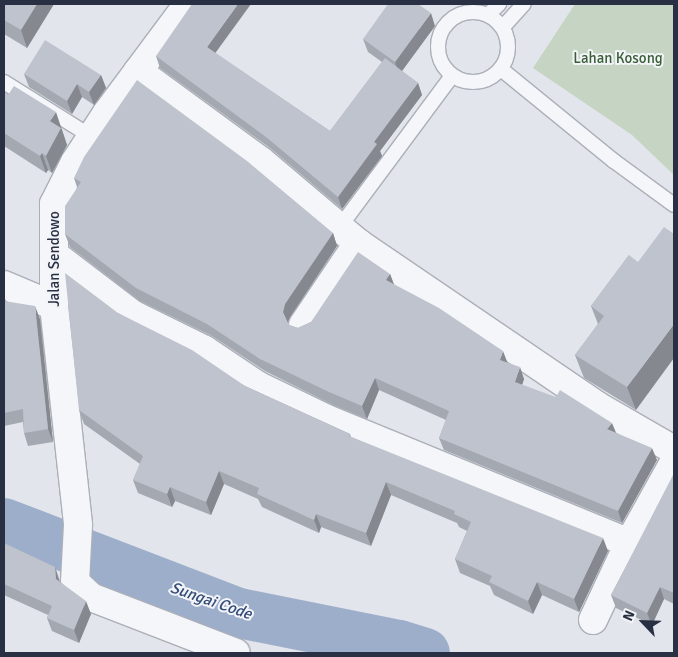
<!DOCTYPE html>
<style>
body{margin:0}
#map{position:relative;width:678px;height:657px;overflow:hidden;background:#e2e5eb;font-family:Signika,sans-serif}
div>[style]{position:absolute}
.green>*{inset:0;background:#c6d5c3}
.river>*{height:50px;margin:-25px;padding:0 25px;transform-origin:25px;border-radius:25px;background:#9daecb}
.roads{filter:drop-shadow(1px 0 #abafb9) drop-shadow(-1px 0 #abafb9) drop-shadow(0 1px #abafb9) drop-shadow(0 -1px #abafb9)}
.service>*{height:14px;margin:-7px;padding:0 7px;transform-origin:7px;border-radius:7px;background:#f5f6f9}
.service>.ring{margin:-7px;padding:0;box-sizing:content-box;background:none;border:14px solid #f5f6f9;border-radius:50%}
.minor>*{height:28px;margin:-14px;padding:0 14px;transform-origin:14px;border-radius:14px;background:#f5f6f9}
.wall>*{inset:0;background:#a4a8b1}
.shaded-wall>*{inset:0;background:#868890}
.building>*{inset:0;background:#bfc3ce}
span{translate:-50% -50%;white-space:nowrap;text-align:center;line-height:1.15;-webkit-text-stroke:4px #f2f4f8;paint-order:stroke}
.park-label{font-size:15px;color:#3a5f37}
.street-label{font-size:15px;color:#2a3043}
.water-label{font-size:16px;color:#344a77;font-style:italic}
.frame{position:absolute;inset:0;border:5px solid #2a3043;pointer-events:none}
.north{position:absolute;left:618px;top:597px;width:50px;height:50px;-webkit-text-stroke:4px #f2f4f8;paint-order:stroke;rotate:294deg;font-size:14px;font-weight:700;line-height:20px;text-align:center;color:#2a3043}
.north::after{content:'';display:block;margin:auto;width:18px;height:22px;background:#2a3043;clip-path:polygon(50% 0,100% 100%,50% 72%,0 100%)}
</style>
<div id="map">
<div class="green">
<i style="clip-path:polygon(575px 4px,674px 4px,674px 175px,632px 135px,533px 68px)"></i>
</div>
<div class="river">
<i style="left:4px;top:523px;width:252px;rotate:21deg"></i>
<i style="left:239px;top:613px;width:163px;rotate:11.3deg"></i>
<i style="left:399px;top:645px;width:27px;rotate:17deg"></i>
</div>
<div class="roads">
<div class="service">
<i class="ring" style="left:438px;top:12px;width:56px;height:56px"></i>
<i style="left:488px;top:15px;width:16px;rotate:-45deg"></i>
<i style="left:503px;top:27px;width:31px;rotate:-48deg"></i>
<i style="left:501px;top:69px;width:146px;rotate:39.2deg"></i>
<i style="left:614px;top:161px;width:74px;rotate:36.3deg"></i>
<i style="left:4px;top:82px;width:104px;rotate:32deg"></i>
<i style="left:339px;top:228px;width:189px;rotate:-53.4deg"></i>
</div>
<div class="minor">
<i style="left:188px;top:4px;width:136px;rotate:126.6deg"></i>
<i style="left:107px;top:113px;width:59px;rotate:123.1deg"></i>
<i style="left:75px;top:162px;width:47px;rotate:116.6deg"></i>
<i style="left:54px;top:204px;width:102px;rotate:90deg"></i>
<i style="left:54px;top:306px;width:220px;rotate:83.7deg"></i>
<i style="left:78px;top:525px;width:57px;rotate:93deg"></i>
<i style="left:75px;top:582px;width:22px;rotate:43deg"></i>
<i style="left:91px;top:597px;width:155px;rotate:21.1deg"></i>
<i style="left:138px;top:71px;width:152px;rotate:36.2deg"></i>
<i style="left:261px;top:161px;width:127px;rotate:40.2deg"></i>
<i style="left:358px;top:243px;width:288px;rotate:34.2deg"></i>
<i style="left:596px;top:405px;width:90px;rotate:30deg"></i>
<i style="left:56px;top:256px;width:96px;rotate:37.3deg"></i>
<i style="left:132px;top:314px;width:81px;rotate:26.3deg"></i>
<i style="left:205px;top:350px;width:63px;rotate:33.9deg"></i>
<i style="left:257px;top:385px;width:78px;rotate:25.9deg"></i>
<i style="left:327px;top:419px;width:326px;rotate:22.3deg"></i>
<i style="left:4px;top:285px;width:54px;rotate:22.8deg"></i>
<i style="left:303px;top:325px;width:99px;rotate:-56.1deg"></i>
<i style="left:593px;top:620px;width:85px;rotate:-64.9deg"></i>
<i style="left:629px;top:543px;width:93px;rotate:-60.9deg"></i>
</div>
</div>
<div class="wall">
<i style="clip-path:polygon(4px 4px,54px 4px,27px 48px,4px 34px)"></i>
<i style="clip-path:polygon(435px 26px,402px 71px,418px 83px,422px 95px,380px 151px,382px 156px,342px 209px,270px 148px,160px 68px,156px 56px,215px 53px,330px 131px,382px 62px,368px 52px,363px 39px)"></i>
<i style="clip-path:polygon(24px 74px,101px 75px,106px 88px,94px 105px,82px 97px,72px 114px,29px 87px)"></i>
<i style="clip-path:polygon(4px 92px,62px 129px,62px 130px,67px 145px,52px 173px,48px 170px,46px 173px,4px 146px)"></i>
<i style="clip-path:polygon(74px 178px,333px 233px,337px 246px,290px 317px,288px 322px,289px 325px,298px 328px,311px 322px,390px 274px,394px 285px,507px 363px,524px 379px,522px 385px,616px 433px,657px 460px,622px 523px,444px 450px,439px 438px,446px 420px,379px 390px,367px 419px,333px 405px,265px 371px,212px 336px,140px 301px,70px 247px,65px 234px,77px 187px)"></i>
<i style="clip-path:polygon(629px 255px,636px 410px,584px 378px,575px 355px,598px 324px,591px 306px)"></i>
<i style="clip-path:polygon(4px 296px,6px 301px,40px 319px,53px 442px,28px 446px,24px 433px,23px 422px,4px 426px)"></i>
<i style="clip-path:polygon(118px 313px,245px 386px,350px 434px,351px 437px,608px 551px,579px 612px,542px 595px,533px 614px,494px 595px,490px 586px,460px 573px,455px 559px,467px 531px,459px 527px,457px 523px,391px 495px,371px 546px,321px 527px,319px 533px,262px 507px,258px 499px,224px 484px,211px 515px,175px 501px,172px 507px,138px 493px,133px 480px,140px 464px,84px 424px,79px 410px)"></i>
<i style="clip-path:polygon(674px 476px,674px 604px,664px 599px,652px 625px,616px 608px,611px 595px)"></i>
<i style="clip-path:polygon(4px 543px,55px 567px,60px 581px,91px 614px,79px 643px,52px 631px,47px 618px,48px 615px,4px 595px)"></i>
</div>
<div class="shaded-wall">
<i style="clip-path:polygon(37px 4px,54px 4px,27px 48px,21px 30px)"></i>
<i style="clip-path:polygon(238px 4px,251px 4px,211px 59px,207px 47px)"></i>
<i style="clip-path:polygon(431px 13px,435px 26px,399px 75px,395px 62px)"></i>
<i style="clip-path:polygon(101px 75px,106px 88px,94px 105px,89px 92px)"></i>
<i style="clip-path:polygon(418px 83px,422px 95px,380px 151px,382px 156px,342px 209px,338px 197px,374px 142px)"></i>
<i style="clip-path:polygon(77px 84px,82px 97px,72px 114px,67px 101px)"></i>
<i style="clip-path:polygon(56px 112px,67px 145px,52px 173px,46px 156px,50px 121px)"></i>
<i style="clip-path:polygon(42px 153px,48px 170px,46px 173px,40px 156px)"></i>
<i style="clip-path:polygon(333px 233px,337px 246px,290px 317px,287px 324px,283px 312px,285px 304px)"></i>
<i style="clip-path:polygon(390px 274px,395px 287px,386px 280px)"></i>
<i style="clip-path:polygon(35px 306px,40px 319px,53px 442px,48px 429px)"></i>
<i style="clip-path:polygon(674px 324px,674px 358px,636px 410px,627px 387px)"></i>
<i style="clip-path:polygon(503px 351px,508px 364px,500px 360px)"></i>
<i style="clip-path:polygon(520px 367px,524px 379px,519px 394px,515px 382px)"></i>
<i style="clip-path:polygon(375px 378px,379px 390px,367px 419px,362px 406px)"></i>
<i style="clip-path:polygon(612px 423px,617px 435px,607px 429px)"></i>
<i style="clip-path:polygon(652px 448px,657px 460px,622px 523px,618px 511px)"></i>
<i style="clip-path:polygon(219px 471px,224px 484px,211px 515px,206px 502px)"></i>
<i style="clip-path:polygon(386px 482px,391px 495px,371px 546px,366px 533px)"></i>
<i style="clip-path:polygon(170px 487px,175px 501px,172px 507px,167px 494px)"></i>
<i style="clip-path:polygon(316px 514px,321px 527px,319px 533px,314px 520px)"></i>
<i style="clip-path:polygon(603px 538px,608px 551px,579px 612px,574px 599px)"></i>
<i style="clip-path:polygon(55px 567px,59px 580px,61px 592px,56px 579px)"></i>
<i style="clip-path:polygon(537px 582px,542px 595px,533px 614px,528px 601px)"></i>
<i style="clip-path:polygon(660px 587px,664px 599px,652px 625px,647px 613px)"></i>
<i style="clip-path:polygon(86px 601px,91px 614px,79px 643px,74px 630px)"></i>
</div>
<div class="building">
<i style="clip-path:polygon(4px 4px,37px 4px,21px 30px,4px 20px)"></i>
<i style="clip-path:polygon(192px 4px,238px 4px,207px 47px,330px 131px,385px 58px,418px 83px,374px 142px,377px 144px,338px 197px,266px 137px,156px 56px)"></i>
<i style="clip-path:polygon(388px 4px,418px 4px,431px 13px,395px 62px,363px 39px)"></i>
<i style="clip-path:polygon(45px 40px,101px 75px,89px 92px,77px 84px,67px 101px,24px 74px)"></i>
<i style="clip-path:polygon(137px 80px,247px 161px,333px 233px,285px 304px,283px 312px,289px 325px,298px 328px,311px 322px,358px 252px,390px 274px,386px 280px,439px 308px,503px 351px,500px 360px,520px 367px,515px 382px,556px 397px,560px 390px,612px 423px,607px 429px,652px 448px,618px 511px,439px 438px,449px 411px,375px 378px,362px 406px,329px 392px,260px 359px,207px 324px,136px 288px,65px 234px,65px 206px,81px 182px,74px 178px,84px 157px)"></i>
<i style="clip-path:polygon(14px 86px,56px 112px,50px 121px,61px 128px,46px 156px,42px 153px,40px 156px,4px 133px,4px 92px,8px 95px)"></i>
<i style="clip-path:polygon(664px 227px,674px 234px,674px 324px,627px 387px,575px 355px,604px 316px,591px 306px,629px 255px,638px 262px)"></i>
<i style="clip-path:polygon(65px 273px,118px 313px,192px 350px,245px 386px,350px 434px,349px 436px,603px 538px,574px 599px,537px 582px,528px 601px,489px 582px,492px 576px,455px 559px,471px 522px,454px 514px,455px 511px,386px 482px,366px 533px,316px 514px,314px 520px,257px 494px,259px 488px,219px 471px,206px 502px,170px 487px,167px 494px,133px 480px,143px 456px,79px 410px)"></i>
<i style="clip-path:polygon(4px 301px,35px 306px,48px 429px,24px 433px,23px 409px,4px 413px)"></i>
<i style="clip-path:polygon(673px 475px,674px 476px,674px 593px,660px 587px,647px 613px,611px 595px)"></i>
<i style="clip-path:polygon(4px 543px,55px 567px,56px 579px,86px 601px,74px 630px,47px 618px,52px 606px,4px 584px)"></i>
</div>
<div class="park-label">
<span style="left:618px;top:59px">Lahan Kosong</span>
</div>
<div class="street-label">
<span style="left:55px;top:259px;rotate:-90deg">Jalan Sendowo</span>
</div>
<div class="water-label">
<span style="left:211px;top:601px;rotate:19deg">Sungai Code</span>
</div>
<div class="frame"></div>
<div class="north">N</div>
</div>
